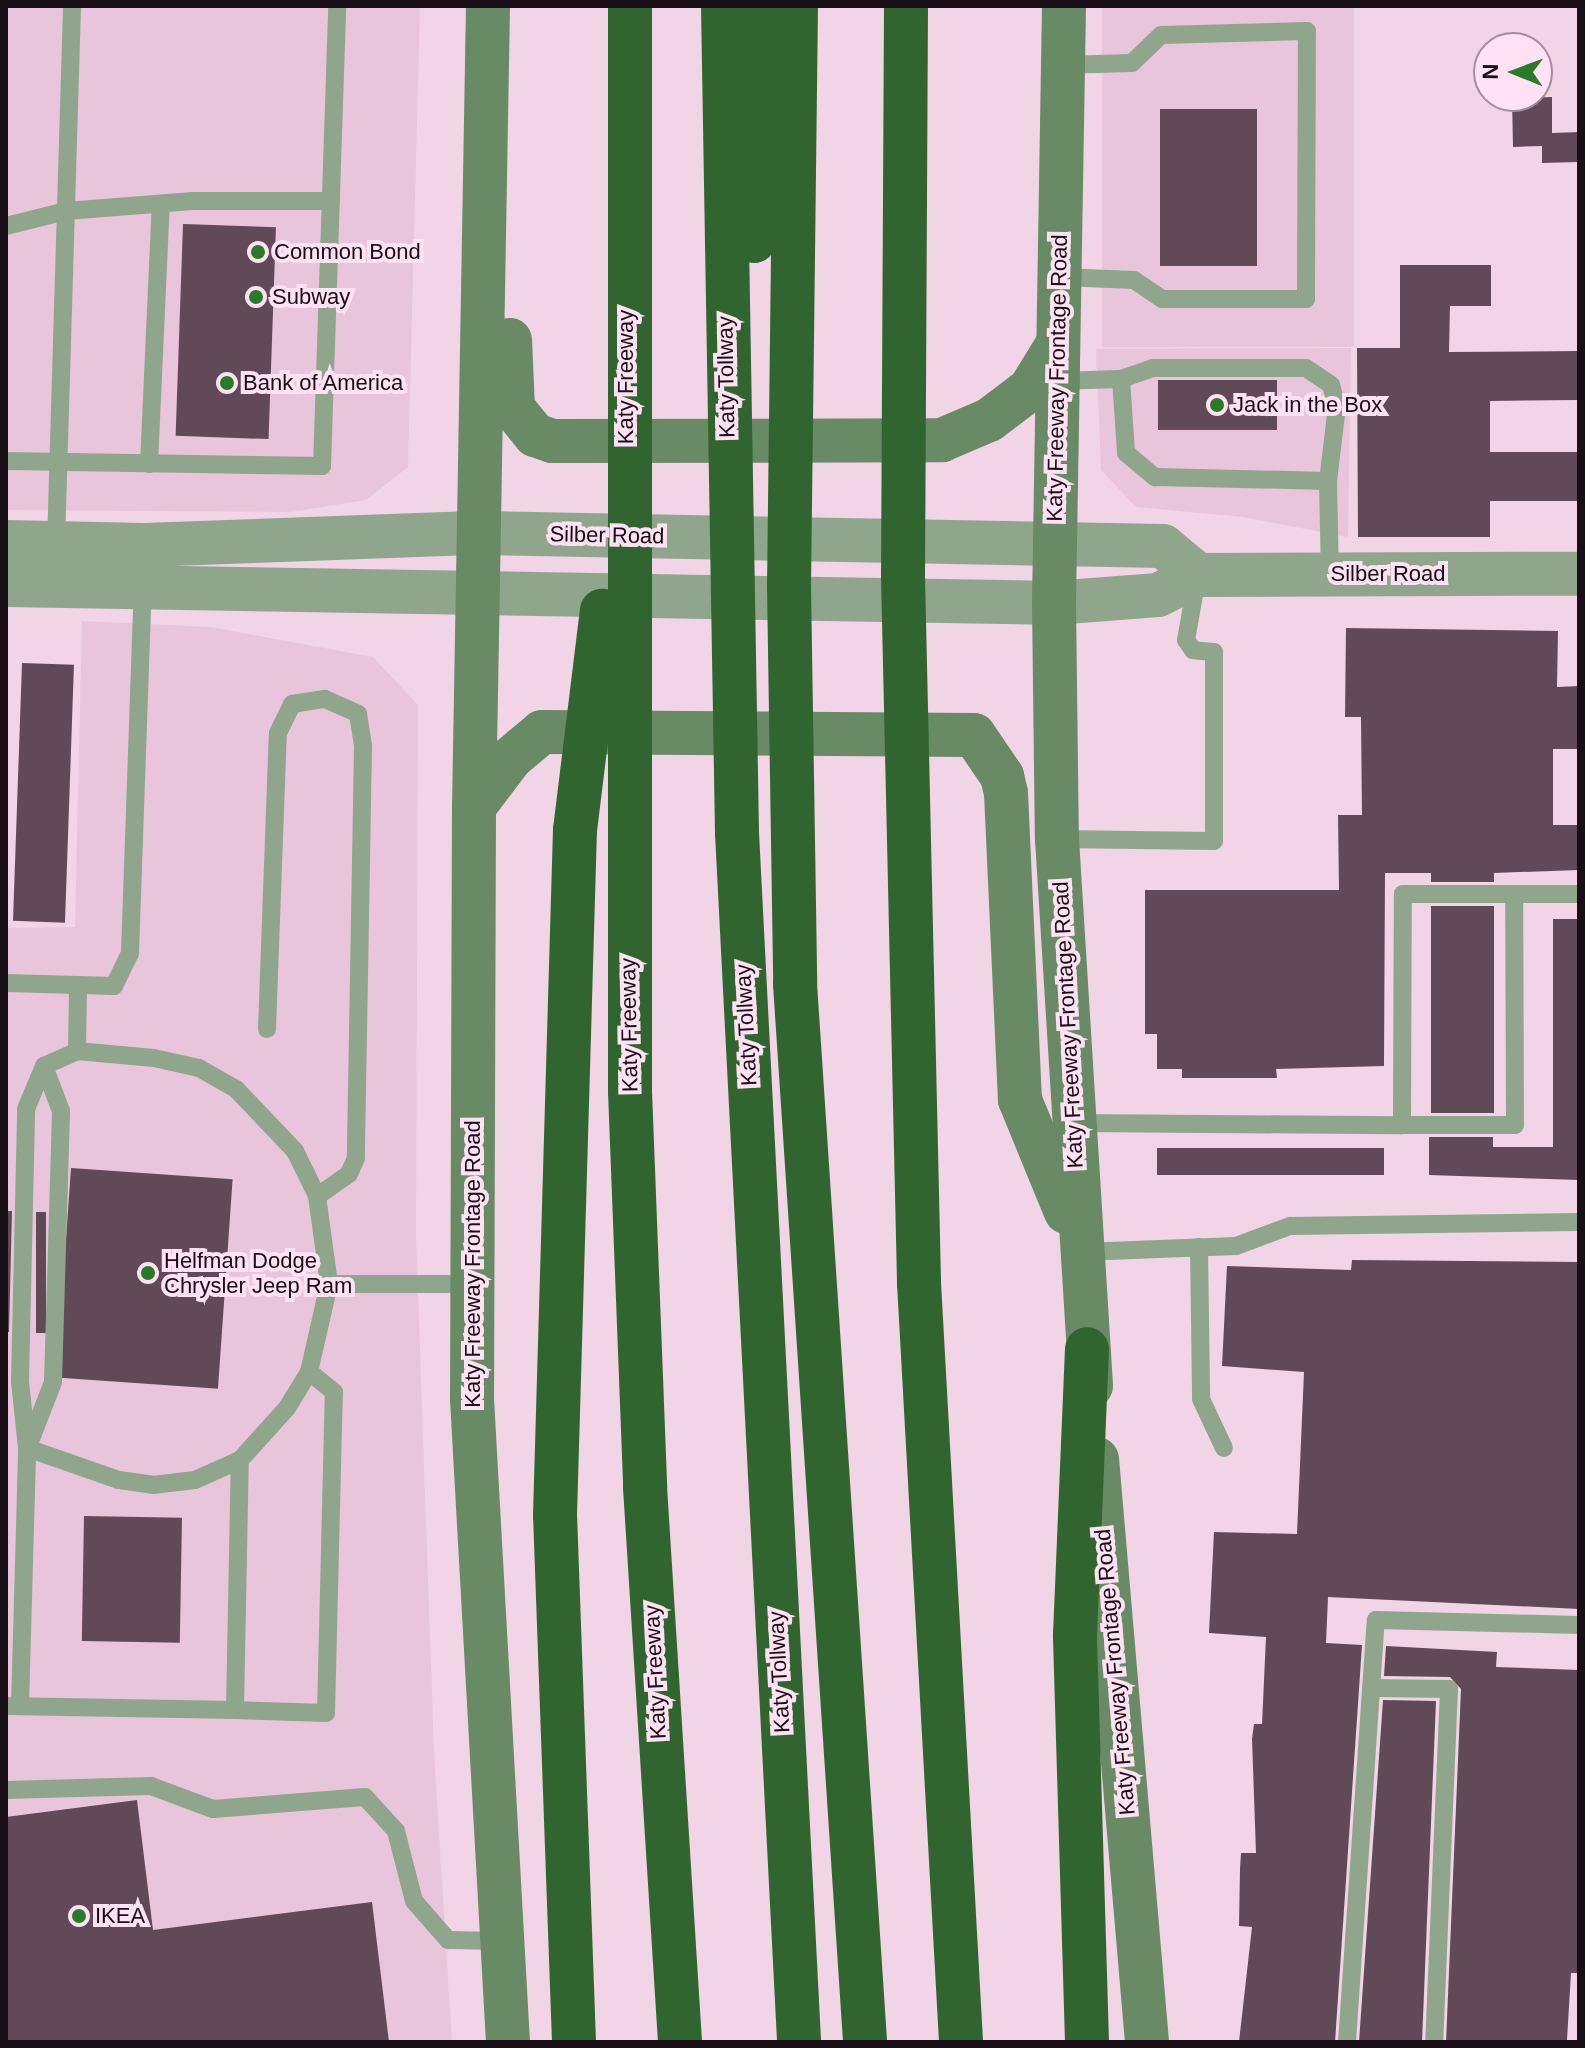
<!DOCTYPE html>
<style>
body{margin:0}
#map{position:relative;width:1585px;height:2048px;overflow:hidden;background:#f2d4e7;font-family:Helvetica,sans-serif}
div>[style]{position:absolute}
.built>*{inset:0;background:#e9c5dc;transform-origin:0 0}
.building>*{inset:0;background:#614958;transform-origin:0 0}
.service>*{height:18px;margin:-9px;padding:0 9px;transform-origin:9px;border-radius:9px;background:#8fa68d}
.tertiary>*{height:44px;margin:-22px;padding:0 22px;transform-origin:22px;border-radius:22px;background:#8fa68d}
.secondary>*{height:44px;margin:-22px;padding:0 22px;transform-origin:22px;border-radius:22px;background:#688a65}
.motorway>*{height:44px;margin:-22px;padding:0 22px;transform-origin:22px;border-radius:22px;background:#31652f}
.dots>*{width:22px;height:22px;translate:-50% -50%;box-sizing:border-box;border:4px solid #ffe1f4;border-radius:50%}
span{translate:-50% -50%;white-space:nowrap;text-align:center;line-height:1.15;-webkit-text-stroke:8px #ffe1f4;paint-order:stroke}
.poi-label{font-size:22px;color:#190f16}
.left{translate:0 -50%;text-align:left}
.street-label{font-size:22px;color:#190f16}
.frame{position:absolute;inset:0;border:8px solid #190f16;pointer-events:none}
.north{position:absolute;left:1473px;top:32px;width:80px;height:80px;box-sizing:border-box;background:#ffe1f4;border:2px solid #a38d9b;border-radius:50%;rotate:271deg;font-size:22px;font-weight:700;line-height:32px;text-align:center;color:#190f16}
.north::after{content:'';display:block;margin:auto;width:28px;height:36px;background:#287b27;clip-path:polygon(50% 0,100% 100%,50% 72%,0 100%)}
</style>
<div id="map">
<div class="built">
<i style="clip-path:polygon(6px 6px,420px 6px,408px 467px,366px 500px,291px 512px,6px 510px)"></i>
<i style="left:1102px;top:6px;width:252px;height:341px"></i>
<i style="clip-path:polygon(1351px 348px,1348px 537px,1243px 517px,1136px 507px,1101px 470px,1096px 349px)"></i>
<i style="clip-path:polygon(82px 621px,211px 627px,373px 657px,418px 705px,416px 1236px,434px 1752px,452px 2042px,6px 2042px,6px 928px,75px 927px)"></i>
</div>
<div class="building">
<i style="clip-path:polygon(1552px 97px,1552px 133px,1579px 132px,1579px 162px,1542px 163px,1542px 146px,1513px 147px,1512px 98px)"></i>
<i style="left:1160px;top:109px;width:97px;height:157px"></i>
<i style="left:183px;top:224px;width:93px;height:212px;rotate:2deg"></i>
<i style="clip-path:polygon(1400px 265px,1491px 265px,1491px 306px,1450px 306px,1449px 352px,1579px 351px,1579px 400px,1490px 401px,1490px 452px,1579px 452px,1579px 501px,1490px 501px,1490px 537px,1358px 537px,1357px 348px,1400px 348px)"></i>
<i style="left:1158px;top:380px;width:119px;height:50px"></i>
<i style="clip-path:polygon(1346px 628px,1558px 631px,1557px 687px,1579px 686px,1579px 749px,1553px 749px,1553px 825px,1579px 825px,1579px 870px,1494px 873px,1494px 882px,1431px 882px,1431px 873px,1385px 873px,1384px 1066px,1276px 1069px,1277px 1078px,1182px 1078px,1182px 1069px,1157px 1069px,1157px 1034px,1145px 1034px,1145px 890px,1339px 890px,1338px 815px,1362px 815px,1361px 717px,1345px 717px)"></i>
<i style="left:22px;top:663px;width:52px;height:258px;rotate:2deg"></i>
<i style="left:1431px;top:906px;width:63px;height:207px"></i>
<i style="clip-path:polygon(1553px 919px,1579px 919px,1579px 1180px,1429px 1175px,1429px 1137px,1493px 1137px,1493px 1147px,1553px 1147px)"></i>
<i style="left:1157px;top:1148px;width:227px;height:27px"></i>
<i style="left:71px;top:1168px;width:162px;height:210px;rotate:4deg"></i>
<i style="clip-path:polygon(6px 1211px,12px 1211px,9px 1332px,6px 1332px)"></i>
<i style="left:36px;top:1212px;width:10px;height:121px"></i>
<i style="clip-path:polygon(1352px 1260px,1579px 1262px,1579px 1609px,1328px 1597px,1326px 1643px,1362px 1645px,1335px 2042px,1239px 2042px,1252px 1927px,1239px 1926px,1240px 1869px,1241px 1853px,1256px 1853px,1252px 1739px,1254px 1724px,1262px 1724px,1266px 1637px,1209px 1633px,1214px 1532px,1297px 1534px,1304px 1372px,1222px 1366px,1227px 1266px,1351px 1270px)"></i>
<i style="left:84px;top:1516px;width:98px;height:125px;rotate:1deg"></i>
<i style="clip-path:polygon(1386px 1646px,1497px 1652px,1496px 1667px,1579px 1670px,1579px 1973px,1571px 1973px,1567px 2040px,1446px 2042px,1461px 1689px,1450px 1677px,1384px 1676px)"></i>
<i style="clip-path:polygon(1383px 1700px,1436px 1701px,1422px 2042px,1359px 2042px)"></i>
<i style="clip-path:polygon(137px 1800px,153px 1930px,372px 1902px,389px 2042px,6px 2042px,6px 1817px)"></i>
</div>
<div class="service">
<i style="left:6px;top:226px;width:62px;rotate:-14deg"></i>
<i style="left:66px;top:211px;width:127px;rotate:-4.5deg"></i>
<i style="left:193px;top:201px;width:138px"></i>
<i style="left:1060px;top:277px;width:74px;rotate:2.3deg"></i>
<i style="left:1134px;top:280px;width:34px;rotate:34deg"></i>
<i style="left:1162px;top:299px;width:144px"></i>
<i style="left:1306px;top:299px;width:268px;rotate:-89.8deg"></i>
<i style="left:1307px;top:31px;width:146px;rotate:178.4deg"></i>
<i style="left:1161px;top:35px;width:40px;rotate:136deg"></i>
<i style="left:1132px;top:63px;width:70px;rotate:178.4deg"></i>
<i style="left:1121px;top:379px;width:74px;rotate:86.1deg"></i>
<i style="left:1126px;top:453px;width:38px;rotate:40deg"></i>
<i style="left:1155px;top:477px;width:173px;rotate:1.3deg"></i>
<i style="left:1328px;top:481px;width:93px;rotate:88.8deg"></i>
<i style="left:1057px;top:381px;width:64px;rotate:-1.8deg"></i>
<i style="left:1121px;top:379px;width:34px;rotate:-19deg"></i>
<i style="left:1153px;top:368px;width:153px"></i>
<i style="left:1306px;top:368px;width:30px;rotate:34deg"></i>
<i style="left:1331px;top:385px;width:22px;rotate:74deg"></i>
<i style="left:1337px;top:406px;width:76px;rotate:96.8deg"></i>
<i style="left:6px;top:461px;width:316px;rotate:0.9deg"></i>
<i style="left:322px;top:466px;width:460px;rotate:-88.1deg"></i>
<i style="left:149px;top:464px;width:260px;rotate:-87.4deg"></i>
<i style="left:56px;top:543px;width:537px;rotate:-88.29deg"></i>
<i style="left:1057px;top:839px;width:157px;rotate:0.7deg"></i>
<i style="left:1214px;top:841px;width:189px;rotate:-90deg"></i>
<i style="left:1214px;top:652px;width:21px;rotate:-175deg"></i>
<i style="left:1193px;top:650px;width:12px;rotate:-125deg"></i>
<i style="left:1186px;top:640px;width:63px;rotate:-79.9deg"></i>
<i style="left:6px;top:983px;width:108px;rotate:1.6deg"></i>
<i style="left:114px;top:986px;width:37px;rotate:-64deg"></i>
<i style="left:130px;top:953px;width:366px;rotate:-88deg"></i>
<i style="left:267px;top:1029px;width:296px;rotate:-87.9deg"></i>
<i style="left:278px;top:733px;width:32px;rotate:-64deg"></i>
<i style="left:292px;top:704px;width:33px;rotate:-9deg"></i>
<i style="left:325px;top:699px;width:36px;rotate:24deg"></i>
<i style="left:358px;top:714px;width:32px;rotate:81deg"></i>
<i style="left:363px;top:746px;width:412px;rotate:91deg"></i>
<i style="left:356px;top:1158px;width:17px;rotate:114deg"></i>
<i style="left:349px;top:1174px;width:39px;rotate:145deg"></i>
<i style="left:77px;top:1051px;width:66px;rotate:-89.1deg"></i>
<i style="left:1075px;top:1123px;width:327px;rotate:0.4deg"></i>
<i style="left:1402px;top:1125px;width:231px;rotate:-89.8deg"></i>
<i style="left:1403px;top:894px;width:176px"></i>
<i style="left:1402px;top:1125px;width:113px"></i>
<i style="left:1515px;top:1125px;width:230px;rotate:-90.2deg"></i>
<i style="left:1199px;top:1247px;width:152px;rotate:89.2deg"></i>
<i style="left:1201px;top:1399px;width:54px;rotate:64.9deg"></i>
<i style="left:1082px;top:1252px;width:154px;rotate:-2.2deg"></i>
<i style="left:1236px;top:1246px;width:58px;rotate:-20.3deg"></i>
<i style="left:1290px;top:1226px;width:289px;rotate:-0.8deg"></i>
<i style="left:29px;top:1444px;width:66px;rotate:-68.8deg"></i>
<i style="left:53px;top:1382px;width:271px;rotate:-88.3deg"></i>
<i style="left:61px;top:1111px;width:48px;rotate:-110.7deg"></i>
<i style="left:27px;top:1448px;width:67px;rotate:-96deg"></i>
<i style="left:20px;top:1381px;width:272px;rotate:-88.7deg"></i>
<i style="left:26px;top:1109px;width:47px;rotate:-67.3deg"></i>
<i style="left:44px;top:1066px;width:36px;rotate:-24deg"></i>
<i style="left:77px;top:1051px;width:77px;rotate:5.2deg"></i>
<i style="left:154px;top:1058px;width:46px;rotate:12.5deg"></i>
<i style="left:199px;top:1068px;width:43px;rotate:29.6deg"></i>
<i style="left:236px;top:1089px;width:86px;rotate:46.4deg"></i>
<i style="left:295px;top:1151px;width:50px;rotate:63.9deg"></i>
<i style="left:317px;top:1196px;width:89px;rotate:82.2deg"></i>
<i style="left:1371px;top:1688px;width:78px;rotate:0.7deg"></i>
<i style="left:1449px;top:1689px;width:353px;rotate:92.4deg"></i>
<i style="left:6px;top:1706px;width:229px;rotate:1deg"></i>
<i style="left:235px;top:1710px;width:250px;rotate:-88.9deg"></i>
<i style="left:20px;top:1706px;width:258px;rotate:-88.4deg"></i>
<i style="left:27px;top:1448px;width:97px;rotate:19.2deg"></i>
<i style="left:119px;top:1480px;width:34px;rotate:8deg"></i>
<i style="left:153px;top:1485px;width:42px;rotate:-6.8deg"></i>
<i style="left:195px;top:1480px;width:49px;rotate:-24deg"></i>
<i style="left:240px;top:1460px;width:70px;rotate:-47.9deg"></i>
<i style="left:287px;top:1408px;width:42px;rotate:-58.6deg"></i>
<i style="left:309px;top:1372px;width:90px;rotate:-77.2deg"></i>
<i style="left:329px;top:1284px;width:144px"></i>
<i style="left:235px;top:1710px;width:91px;rotate:1.9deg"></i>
<i style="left:326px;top:1713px;width:321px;rotate:-88.6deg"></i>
<i style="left:334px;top:1392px;width:32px;rotate:-141deg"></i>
<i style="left:6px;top:1790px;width:145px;rotate:-1.6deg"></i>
<i style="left:151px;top:1786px;width:66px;rotate:20.4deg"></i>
<i style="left:213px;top:1809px;width:152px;rotate:-4.5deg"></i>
<i style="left:365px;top:1797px;width:46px;rotate:47.6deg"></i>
<i style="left:396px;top:1831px;width:72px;rotate:75.6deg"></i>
<i style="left:414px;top:1901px;width:52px;rotate:48.9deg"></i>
<i style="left:448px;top:1940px;width:54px;rotate:1.1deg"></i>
<i style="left:1347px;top:2042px;width:423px;rotate:-86.1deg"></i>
<i style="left:1376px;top:1620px;width:203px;rotate:1.4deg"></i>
</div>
<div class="tertiary">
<i style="left:6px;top:542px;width:138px;rotate:1.2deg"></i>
<i style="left:144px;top:545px;width:335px;rotate:-2.1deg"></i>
<i style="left:479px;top:533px;width:684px;rotate:1.09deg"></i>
<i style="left:1163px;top:546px;width:45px;rotate:39.6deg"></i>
<i style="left:6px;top:585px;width:1048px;rotate:0.98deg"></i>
<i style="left:1054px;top:603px;width:104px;rotate:-4.4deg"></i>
<i style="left:1158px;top:595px;width:45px;rotate:-26.6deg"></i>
<i style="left:1198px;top:575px;width:381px;rotate:-0.2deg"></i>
</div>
<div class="secondary">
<i style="left:488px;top:6px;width:801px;rotate:91deg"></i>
<i style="left:474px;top:807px;width:592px;rotate:90.19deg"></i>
<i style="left:472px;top:1399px;width:644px;rotate:86.8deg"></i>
<i style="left:1064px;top:6px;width:597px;rotate:90.96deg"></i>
<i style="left:1054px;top:603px;width:236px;rotate:89.3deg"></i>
<i style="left:1057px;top:839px;width:548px;rotate:86.44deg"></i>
<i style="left:510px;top:340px;width:68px;rotate:87.5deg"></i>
<i style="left:513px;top:408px;width:35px;rotate:51deg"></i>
<i style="left:535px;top:435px;width:18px;rotate:19deg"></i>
<i style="left:552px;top:441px;width:390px;rotate:-0.1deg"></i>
<i style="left:942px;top:440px;width:51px;rotate:-23.1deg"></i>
<i style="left:989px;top:420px;width:51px;rotate:-37.1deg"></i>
<i style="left:1030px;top:389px;width:52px;rotate:-58.5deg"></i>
<i style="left:474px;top:807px;width:61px;rotate:-52.9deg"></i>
<i style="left:511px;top:758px;width:40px;rotate:-40deg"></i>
<i style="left:542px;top:732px;width:432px;rotate:0.4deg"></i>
<i style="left:974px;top:735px;width:50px;rotate:55.7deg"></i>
<i style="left:1002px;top:776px;width:17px;rotate:77deg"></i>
<i style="left:1006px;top:793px;width:307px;rotate:87.4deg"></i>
<i style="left:1020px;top:1100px;width:121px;rotate:67.7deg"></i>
<i style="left:1097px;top:1459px;width:585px;rotate:85.1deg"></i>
</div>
<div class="motorway">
<i style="left:630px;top:6px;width:1085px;rotate:90deg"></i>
<i style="left:630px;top:1091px;width:396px;rotate:87.8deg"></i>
<i style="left:645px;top:1487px;width:556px;rotate:86.39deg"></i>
<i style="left:723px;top:6px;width:827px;rotate:89.03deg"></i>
<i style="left:737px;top:833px;width:1211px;rotate:87.06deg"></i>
<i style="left:796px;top:6px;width:580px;rotate:90.69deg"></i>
<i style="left:789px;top:586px;width:398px;rotate:89.1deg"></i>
<i style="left:795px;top:984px;width:1060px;rotate:86.21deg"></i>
<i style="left:906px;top:6px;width:570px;rotate:90.3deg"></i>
<i style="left:903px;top:576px;width:707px;rotate:88.7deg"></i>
<i style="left:919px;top:1283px;width:760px;rotate:86.83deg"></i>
<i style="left:754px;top:241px;width:235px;rotate:-88.8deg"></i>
<i style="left:574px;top:2042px;width:527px;rotate:-92.06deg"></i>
<i style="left:555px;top:1515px;width:685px;rotate:-88.33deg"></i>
<i style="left:575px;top:830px;width:221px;rotate:-83deg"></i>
<i style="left:1087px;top:2042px;width:407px;rotate:-91.7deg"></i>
<i style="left:1075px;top:1635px;width:286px;rotate:-87.6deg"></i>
</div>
<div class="dots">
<i style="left:258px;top:252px;background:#287b27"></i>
<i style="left:256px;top:297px;background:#287b27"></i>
<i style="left:227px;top:383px;background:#287b27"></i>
<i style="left:1217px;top:405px;background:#287b27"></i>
<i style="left:148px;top:1273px;background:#287b27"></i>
<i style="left:79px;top:1916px;background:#287b27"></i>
</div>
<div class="poi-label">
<span class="left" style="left:274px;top:252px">Common Bond</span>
<span class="left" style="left:272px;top:297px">Subway</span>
<span class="left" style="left:243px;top:383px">Bank of America</span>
<span class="left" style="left:1233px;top:405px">Jack in the Box</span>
<span class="left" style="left:164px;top:1273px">Helfman Dodge<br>Chrysler Jeep Ram</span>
<span class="left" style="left:95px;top:1916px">IKEA</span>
</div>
<div class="street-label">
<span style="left:626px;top:377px;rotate:-90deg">Katy Freeway</span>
<span style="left:726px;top:377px;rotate:-91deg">Katy Tollway</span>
<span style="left:1057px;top:378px;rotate:-89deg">Katy Freeway Frontage Road</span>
<span style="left:607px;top:535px;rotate:1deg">Silber Road</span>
<span style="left:1388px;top:574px">Silber Road</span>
<span style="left:629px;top:1025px;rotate:-91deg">Katy Freeway</span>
<span style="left:746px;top:1025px;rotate:-93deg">Katy Tollway</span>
<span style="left:1068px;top:1025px;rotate:-93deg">Katy Freeway Frontage Road</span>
<span style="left:473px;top:1264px;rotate:-90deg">Katy Freeway Frontage Road</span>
<span style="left:655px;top:1672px;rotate:-93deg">Katy Freeway</span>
<span style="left:779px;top:1672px;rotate:-93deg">Katy Tollway</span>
<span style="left:1115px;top:1672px;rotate:-95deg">Katy Freeway Frontage Road</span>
</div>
<div class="frame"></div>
<div class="north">N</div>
</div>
